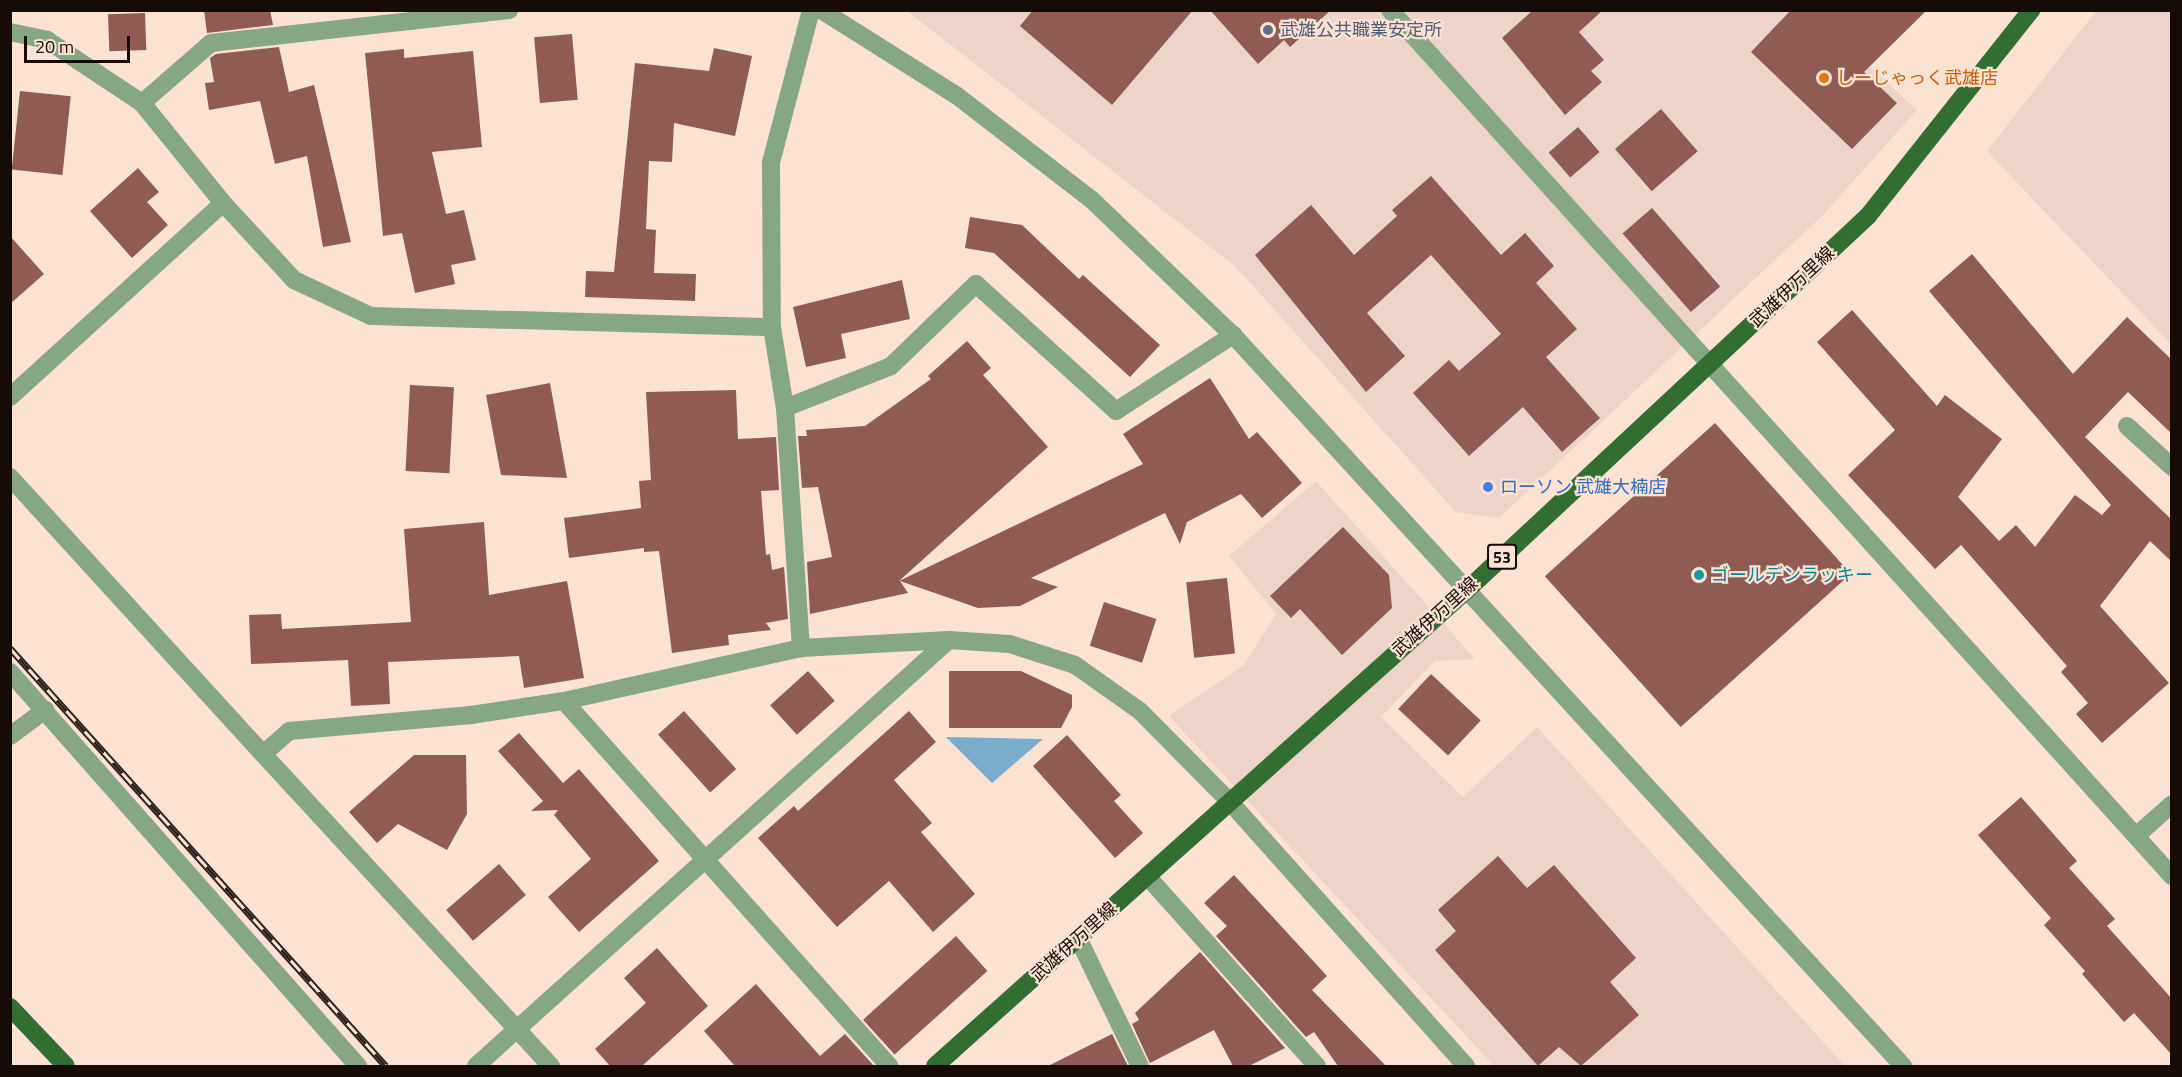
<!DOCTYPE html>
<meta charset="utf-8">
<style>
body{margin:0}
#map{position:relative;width:2182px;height:1077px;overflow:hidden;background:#fbe2d2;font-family:"Titillium Web","Noto Sans JP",sans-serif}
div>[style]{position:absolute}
.commercial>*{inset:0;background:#ecd4ca}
.water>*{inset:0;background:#7aadcc}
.building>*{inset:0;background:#905b55;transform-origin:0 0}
.minor>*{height:18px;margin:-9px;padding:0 9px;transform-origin:9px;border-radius:9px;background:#86a685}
.tertiary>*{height:18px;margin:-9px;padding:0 9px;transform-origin:9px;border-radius:9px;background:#86a685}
.primary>*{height:18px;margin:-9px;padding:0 9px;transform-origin:9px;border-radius:9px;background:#326d31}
.rail>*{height:7px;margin-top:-3.5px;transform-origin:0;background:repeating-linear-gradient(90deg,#fbe2d2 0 14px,#2f221c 0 28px);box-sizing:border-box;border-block:2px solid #2f221c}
.dots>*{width:16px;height:16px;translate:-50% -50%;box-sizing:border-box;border:3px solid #fbe2d2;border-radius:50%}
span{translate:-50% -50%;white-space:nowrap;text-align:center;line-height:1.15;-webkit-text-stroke:4.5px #fbe2d2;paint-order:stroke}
.shield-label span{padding:2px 4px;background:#fbe2d2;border:2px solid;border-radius:4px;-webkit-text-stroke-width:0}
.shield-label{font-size:16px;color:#160b06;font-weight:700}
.service-label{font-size:18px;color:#4e5e75}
.left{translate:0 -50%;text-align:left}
.food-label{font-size:18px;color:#c56008}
.street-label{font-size:18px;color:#160b06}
.shop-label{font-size:18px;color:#366cbe}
.culture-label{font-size:18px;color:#0d838f}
.frame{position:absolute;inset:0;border:12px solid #160b06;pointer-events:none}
.scale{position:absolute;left:24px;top:36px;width:106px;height:27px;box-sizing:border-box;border:3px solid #160b06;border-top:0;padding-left:8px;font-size:18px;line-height:21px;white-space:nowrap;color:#160b06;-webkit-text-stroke:4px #fbe2d2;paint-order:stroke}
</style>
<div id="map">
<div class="commercial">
<i style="clip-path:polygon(907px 11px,1810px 11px,1917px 110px,1822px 216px,1499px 518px,1456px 512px,1236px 267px)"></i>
<i style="clip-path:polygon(2096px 11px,2171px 11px,2171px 344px,1987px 151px)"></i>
<i style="clip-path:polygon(1316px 481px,1475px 659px,1435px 661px,1381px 717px,1463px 797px,1537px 727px,1845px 1066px,1494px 1066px,1169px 716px,1244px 665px,1276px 614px,1229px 556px)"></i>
</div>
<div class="water">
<i style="clip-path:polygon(946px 737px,1043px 739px,992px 783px)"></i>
</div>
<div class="building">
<i style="clip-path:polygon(204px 10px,270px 10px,273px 25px,207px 33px)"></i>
<i style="clip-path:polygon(1033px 10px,1193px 10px,1112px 105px,1020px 26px)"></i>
<i style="clip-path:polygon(1210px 10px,1331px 10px,1290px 47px,1284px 40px,1258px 64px)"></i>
<i style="clip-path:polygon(1533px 10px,1603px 10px,1579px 32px,1604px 60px,1591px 71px,1602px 82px,1565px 115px,1502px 38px)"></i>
<i style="clip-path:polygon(1791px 10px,1927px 10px,1864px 72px,1897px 103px,1852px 149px,1751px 52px)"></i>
<i style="left:145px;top:13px;width:37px;height:37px;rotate:88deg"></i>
<i style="left:572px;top:34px;width:66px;height:38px;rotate:85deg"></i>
<i style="clip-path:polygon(279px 47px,289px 92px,314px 85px,351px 242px,323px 247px,307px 156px,275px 164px,260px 101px,209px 110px,205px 83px,214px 82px,210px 58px,216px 54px)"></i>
<i style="clip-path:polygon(714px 48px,752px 56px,735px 136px,674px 123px,672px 162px,649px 161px,646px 229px,656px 230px,654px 273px,696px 274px,695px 301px,585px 297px,586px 271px,614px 272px,635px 63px,709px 71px)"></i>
<i style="clip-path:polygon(404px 49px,404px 58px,473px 51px,482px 147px,432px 152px,446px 214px,464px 210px,476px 260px,451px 265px,455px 284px,415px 293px,402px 233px,383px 236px,365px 53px)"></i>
<i style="left:20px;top:91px;width:51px;height:79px;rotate:6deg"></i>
<i style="left:1661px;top:109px;width:56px;height:61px;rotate:49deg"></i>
<i style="left:1578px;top:127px;width:33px;height:39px;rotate:49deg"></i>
<i style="clip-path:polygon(138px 168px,159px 192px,147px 202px,168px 225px,132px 258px,90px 211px)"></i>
<i style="clip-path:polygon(1431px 176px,1501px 255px,1525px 233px,1554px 266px,1536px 283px,1577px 329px,1546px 357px,1600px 418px,1562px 452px,1523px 407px,1469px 456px,1413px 393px,1449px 360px,1459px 371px,1501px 334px,1431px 255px,1367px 313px,1405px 356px,1366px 392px,1255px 255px,1311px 205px,1354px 255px,1397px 216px,1392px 210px)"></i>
<i style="left:1652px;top:208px;width:104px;height:39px;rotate:49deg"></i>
<i style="clip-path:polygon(970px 217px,1022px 225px,1079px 279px,1083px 275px,1160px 345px,1130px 377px,994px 253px,965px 248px)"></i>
<i style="clip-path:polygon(10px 236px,44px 274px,10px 304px)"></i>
<i style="clip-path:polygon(1972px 254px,2073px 374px,2127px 317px,2172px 360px,2172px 434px,2128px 392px,2085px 437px,2172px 520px,2172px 562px,2150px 541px,2100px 606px,2169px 683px,2102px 743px,2076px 714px,2088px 703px,2061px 672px,2067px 666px,1961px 545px,1935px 569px,1848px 475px,1895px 430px,1817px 342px,1852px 310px,1937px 406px,1945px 395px,2002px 439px,1958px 497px,1999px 541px,2016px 525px,2035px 547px,2075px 495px,2102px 515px,2111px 505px,1929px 291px)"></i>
<i style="clip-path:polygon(902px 280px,910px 319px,841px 334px,846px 358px,806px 367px,793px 307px)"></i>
<i style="clip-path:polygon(967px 341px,991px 368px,983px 375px,1048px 447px,899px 581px,1143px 464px,1123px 434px,1210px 378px,1249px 439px,1257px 432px,1302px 483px,1262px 518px,1241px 494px,1187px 522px,1180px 544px,1165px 513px,1031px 578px,1058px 587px,1020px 606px,978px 608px,900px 581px,908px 593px,810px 614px,807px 562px,832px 557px,818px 487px,802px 488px,798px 436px,807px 436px,806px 430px,865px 426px,931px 379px,928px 376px)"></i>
<i style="clip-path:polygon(550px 383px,567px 478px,501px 475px,486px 395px)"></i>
<i style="left:410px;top:385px;width:44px;height:86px;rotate:3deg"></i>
<i style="clip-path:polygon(736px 390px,738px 439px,776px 437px,779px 490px,761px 491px,766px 555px,770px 554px,772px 570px,784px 567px,788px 619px,766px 623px,771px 630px,728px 635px,729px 645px,672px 653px,659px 551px,644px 552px,644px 548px,569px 558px,564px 518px,641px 508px,639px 481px,651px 480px,646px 392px)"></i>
<i style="left:1715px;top:423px;width:203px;height:229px;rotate:48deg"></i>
<i style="clip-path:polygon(484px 522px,489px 595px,567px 581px,584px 678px,524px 688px,519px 656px,388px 662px,390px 704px,351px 706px,348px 660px,251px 664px,249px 615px,281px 614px,282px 629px,411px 622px,404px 529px)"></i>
<i style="clip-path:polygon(1343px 527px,1389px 575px,1392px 608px,1342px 655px,1300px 609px,1291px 618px,1270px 596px)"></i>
<i style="left:1227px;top:578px;width:76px;height:41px;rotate:84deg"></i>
<i style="left:1104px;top:602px;width:55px;height:46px;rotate:18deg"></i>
<i style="left:808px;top:671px;width:40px;height:51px;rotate:48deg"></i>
<i style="clip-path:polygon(949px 671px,1021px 671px,1072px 695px,1072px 707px,1061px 728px,949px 728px)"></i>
<i style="left:1431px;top:674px;width:68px;height:48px;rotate:43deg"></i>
<i style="left:684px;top:711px;width:78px;height:35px;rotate:48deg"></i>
<i style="clip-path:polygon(909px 711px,936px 742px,894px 780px,932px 823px,921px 832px,975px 894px,933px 932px,889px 881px,837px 927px,758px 838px,794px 806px,798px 811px)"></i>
<i style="clip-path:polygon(519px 733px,563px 783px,579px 769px,659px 861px,579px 932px,548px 897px,591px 859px,554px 815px,558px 810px,531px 811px,543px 801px,498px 751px)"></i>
<i style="clip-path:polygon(1067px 735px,1121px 795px,1114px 801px,1143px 833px,1115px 858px,1033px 766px)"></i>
<i style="clip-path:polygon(414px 755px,466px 755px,467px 814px,447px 850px,398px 824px,377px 843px,349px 812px)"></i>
<i style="clip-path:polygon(2021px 797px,2077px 861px,2069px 868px,2115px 919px,2107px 926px,2172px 999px,2172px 1055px,2134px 1013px,2124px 1022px,2082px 974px,2085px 971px,2044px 925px,2051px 918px,1978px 835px)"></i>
<i style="clip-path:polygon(1498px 856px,1527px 888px,1554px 865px,1636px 958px,1610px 982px,1639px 1015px,1581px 1066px,1559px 1047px,1538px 1066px,1435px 950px,1456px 931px,1438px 910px)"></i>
<i style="left:499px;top:864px;width:41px;height:70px;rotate:49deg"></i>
<i style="clip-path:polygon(1234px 875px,1327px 976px,1312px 990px,1386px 1066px,1338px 1066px,1314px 1032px,1306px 1037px,1216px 936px,1227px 926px,1204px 903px)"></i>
<i style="left:956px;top:936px;width:47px;height:125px;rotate:48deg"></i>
<i style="clip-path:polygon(657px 948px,708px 1006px,642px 1066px,610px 1066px,595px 1049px,646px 1003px,624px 978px)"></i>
<i style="clip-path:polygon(1200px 952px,1285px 1048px,1249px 1066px,1233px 1066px,1214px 1030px,1150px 1063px,1132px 1024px,1139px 1020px,1135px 1013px)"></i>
<i style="clip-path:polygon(756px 984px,820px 1056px,845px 1034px,874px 1066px,735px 1066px,704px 1031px)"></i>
<i style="clip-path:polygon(1112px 1034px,1128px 1066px,1048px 1066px)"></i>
</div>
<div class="minor">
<i style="left:811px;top:10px;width:158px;rotate:104.7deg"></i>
<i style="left:771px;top:163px;width:164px;rotate:89.7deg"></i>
<i style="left:772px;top:327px;width:82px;rotate:80.9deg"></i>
<i style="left:785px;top:408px;width:114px;rotate:-21.6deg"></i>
<i style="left:891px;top:366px;width:118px;rotate:-44deg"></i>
<i style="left:976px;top:284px;width:189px;rotate:42.2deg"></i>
<i style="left:1116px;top:411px;width:140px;rotate:-33deg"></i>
<i style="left:1390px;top:10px;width:1167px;rotate:47.92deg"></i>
<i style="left:10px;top:32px;width:38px;rotate:12deg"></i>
<i style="left:47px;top:40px;width:114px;rotate:33.6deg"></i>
<i style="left:142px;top:103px;width:129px;rotate:51deg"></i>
<i style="left:223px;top:203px;width:105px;rotate:47.3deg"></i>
<i style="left:294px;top:280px;width:85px;rotate:25.1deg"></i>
<i style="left:371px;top:316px;width:401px;rotate:1.6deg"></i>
<i style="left:142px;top:103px;width:91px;rotate:-41deg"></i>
<i style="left:211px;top:43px;width:300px;rotate:-6.3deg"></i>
<i style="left:10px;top:397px;width:288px;rotate:-42.3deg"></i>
<i style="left:785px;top:408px;width:241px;rotate:86.2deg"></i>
<i style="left:801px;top:648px;width:148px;rotate:-3.1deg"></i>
<i style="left:2127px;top:426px;width:61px;rotate:42.3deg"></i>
<i style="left:10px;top:477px;width:375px;rotate:47.6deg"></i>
<i style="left:263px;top:754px;width:35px;rotate:-41deg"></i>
<i style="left:289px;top:731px;width:183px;rotate:-5deg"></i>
<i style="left:471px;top:715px;width:94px;rotate:-8.6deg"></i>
<i style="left:564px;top:701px;width:243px;rotate:-12.6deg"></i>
<i style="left:10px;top:672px;width:526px;rotate:48.55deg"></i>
<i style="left:564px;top:701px;width:489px;rotate:48.3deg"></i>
<i style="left:10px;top:736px;width:44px;rotate:-36.6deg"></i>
<i style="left:263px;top:754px;width:425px;rotate:47.3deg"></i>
<i style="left:2136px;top:836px;width:48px;rotate:-41.6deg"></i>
<i style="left:1147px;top:876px;width:255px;rotate:48.2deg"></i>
<i style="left:1078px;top:938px;width:142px;rotate:64.2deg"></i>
<i style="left:476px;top:1066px;width:637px;rotate:-42.01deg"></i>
<i style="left:949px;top:640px;width:61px;rotate:3.8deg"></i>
<i style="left:1010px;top:644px;width:68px;rotate:17.9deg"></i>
<i style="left:1075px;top:665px;width:80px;rotate:35.3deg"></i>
<i style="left:1140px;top:711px;width:128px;rotate:45.3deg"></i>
<i style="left:1230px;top:802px;width:354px;rotate:48.2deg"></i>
</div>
<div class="tertiary">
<i style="left:821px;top:10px;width:160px;rotate:32.2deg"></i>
<i style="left:956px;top:95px;width:172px;rotate:37.7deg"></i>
<i style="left:1092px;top:200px;width:195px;rotate:43.8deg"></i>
<i style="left:1233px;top:335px;width:992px;rotate:47.49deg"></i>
</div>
<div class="primary">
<i style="left:10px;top:1007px;width:81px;rotate:46.5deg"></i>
<i style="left:935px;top:1066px;width:717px;rotate:-41.83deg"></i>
<i style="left:1469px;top:588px;width:546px;rotate:-42.99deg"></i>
<i style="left:1868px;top:216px;width:263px;rotate:-51.6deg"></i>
</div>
<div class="rail">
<i style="left:10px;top:648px;width:562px;rotate:48.03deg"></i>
</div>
<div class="dots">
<i style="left:1268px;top:30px;background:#5c6f8a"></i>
<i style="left:1824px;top:78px;background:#e8710a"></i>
<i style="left:1488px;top:487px;background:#3f7fe0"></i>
<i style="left:1699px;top:575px;background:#0f9aa8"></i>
</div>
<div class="shield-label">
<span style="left:1502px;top:557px">53</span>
</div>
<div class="service-label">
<span class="left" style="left:1280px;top:30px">武雄公共職業安定所</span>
</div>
<div class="food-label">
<span class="left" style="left:1836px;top:78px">しーじゃっく武雄店</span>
</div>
<div class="street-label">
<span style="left:1792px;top:287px;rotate:-43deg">武雄伊万里線</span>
<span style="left:1435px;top:617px;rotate:-42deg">武雄伊万里線</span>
<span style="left:1074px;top:942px;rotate:-42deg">武雄伊万里線</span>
</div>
<div class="shop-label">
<span class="left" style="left:1500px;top:487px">ローソン 武雄大楠店</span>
</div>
<div class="culture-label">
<span class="left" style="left:1711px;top:575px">ゴールデンラッキー</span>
</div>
<div class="frame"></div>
<div class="scale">20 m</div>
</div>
